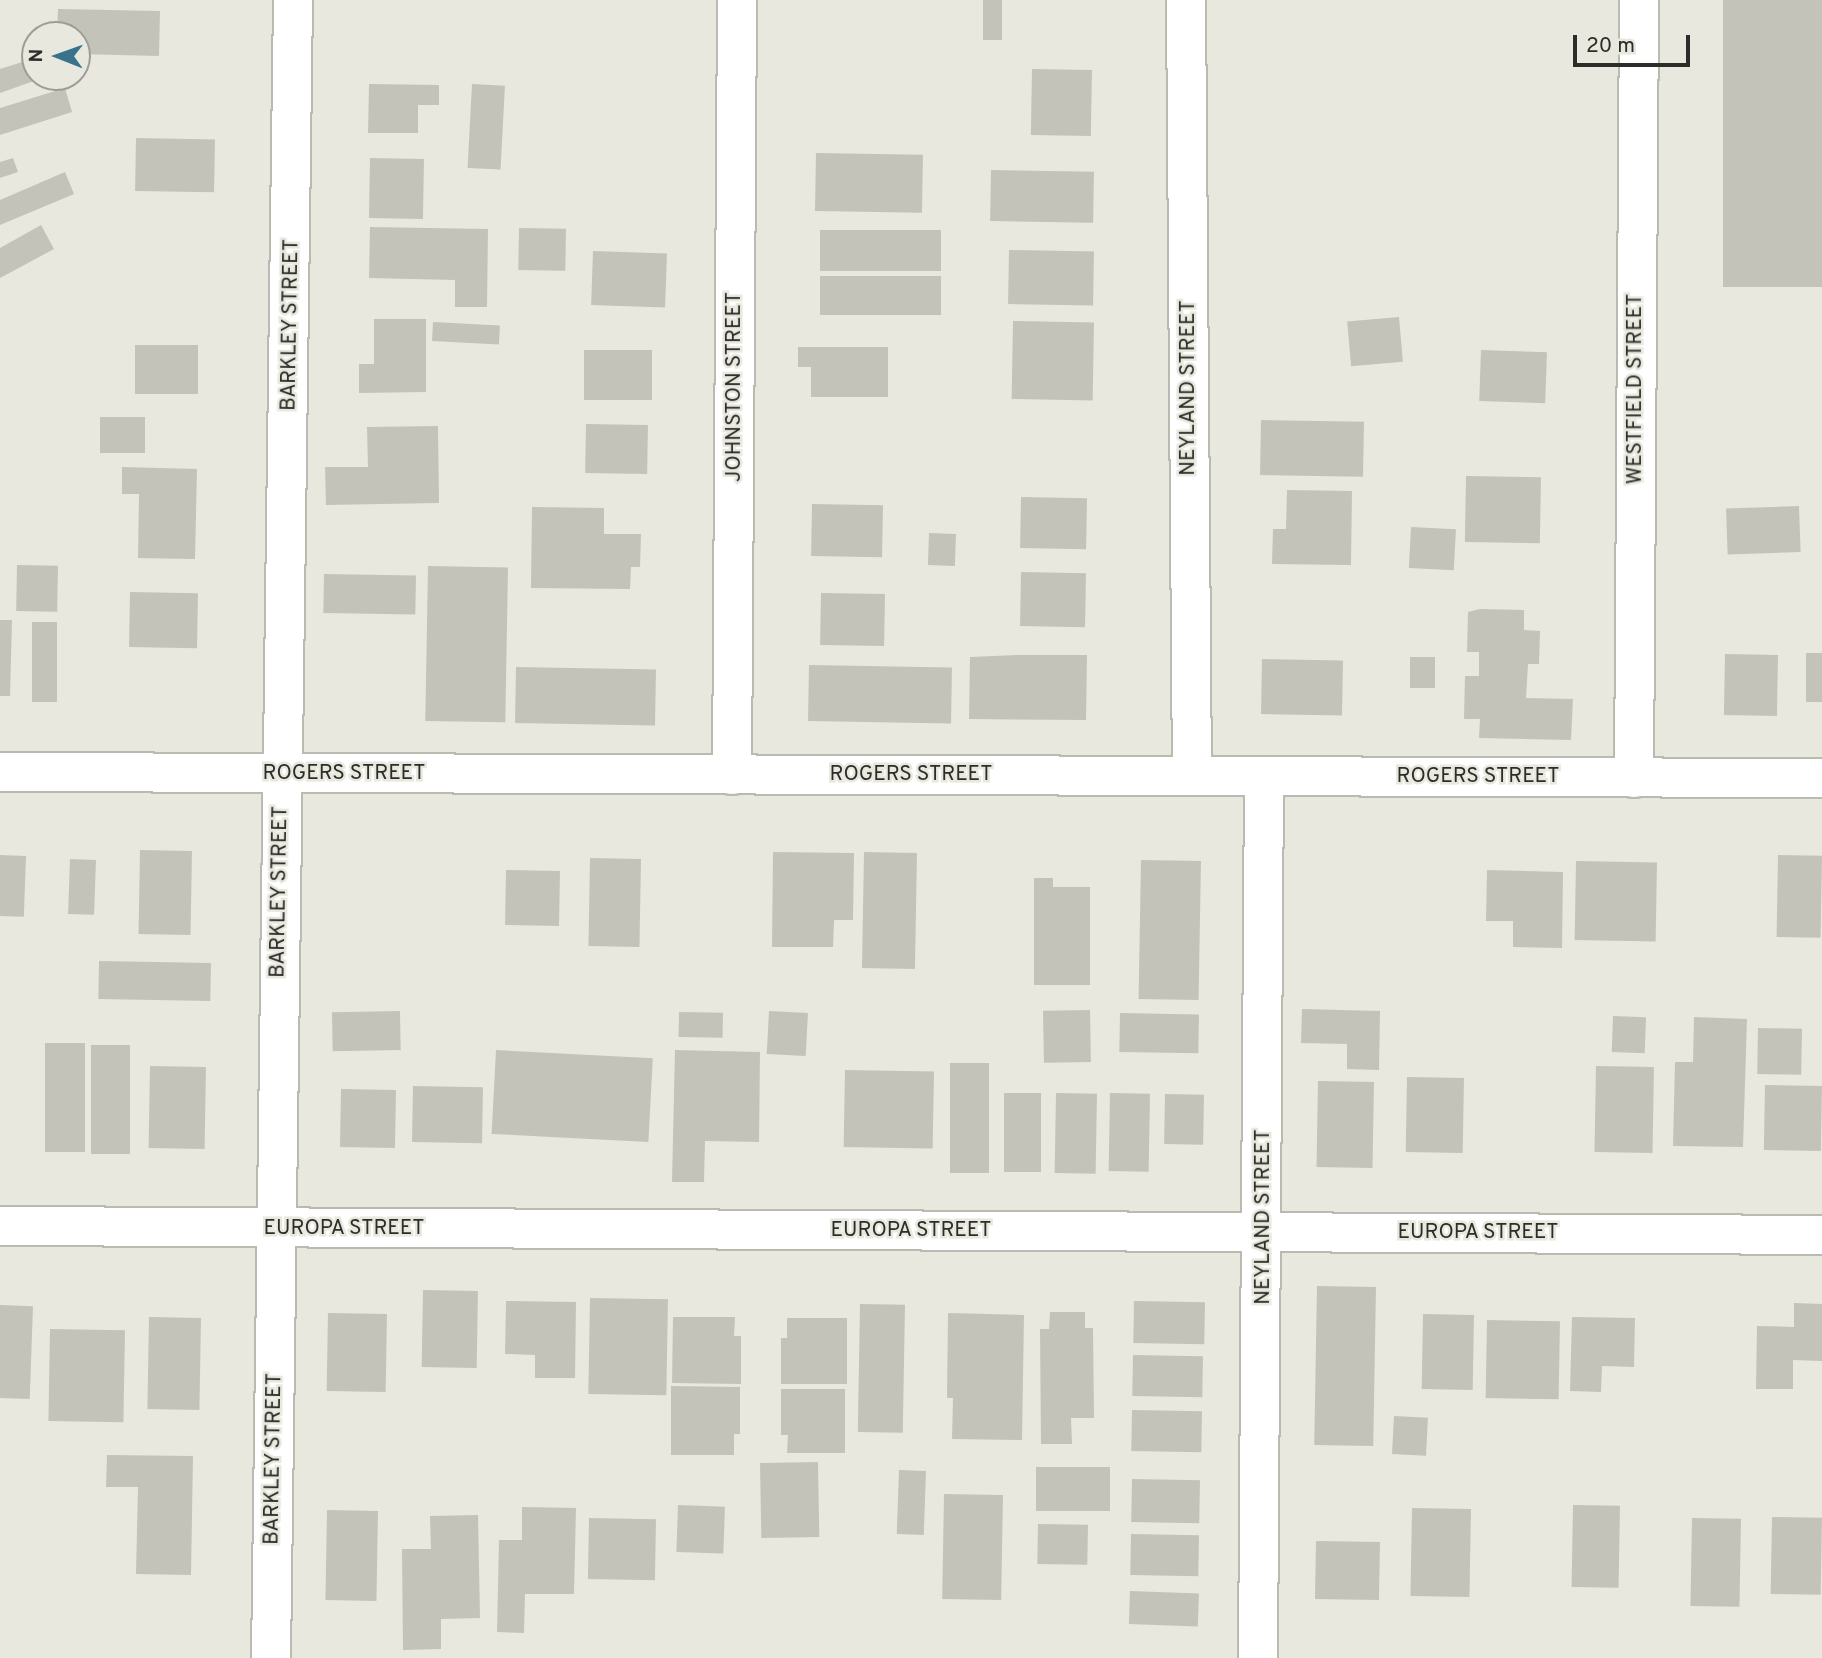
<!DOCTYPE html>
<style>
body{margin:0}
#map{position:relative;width:1822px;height:1658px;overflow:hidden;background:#e8e8df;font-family:Overpass,sans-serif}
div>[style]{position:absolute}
.building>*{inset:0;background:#c3c3ba;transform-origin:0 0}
.roads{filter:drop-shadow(2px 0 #babab1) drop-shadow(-2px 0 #babab1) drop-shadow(0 2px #babab1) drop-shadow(0 -2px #babab1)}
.street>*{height:38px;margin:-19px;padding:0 19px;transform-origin:19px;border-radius:19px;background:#fff}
span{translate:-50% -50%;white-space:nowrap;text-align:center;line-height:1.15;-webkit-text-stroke:5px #e8e8df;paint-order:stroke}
.street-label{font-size:21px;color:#2c2c29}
.north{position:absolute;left:21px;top:21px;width:70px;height:70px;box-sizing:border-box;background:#e8e8df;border:2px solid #9d9d96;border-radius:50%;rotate:271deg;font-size:19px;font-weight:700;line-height:28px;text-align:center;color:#2c2c29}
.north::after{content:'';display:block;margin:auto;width:24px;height:32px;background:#39728b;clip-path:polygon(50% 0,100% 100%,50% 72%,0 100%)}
.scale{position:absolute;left:1573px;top:35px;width:117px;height:32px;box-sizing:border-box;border:4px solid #2c2c29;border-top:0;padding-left:9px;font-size:21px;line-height:24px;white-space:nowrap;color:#2c2c29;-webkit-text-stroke:5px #e8e8df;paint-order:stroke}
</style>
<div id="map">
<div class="building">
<i style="left:983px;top:0;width:19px;height:40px"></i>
<i style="left:1723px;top:0;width:99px;height:287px"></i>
<i style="clip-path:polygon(58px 9px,160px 11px,159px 56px,77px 54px,77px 35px,57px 35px)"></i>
<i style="clip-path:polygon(35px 58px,35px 77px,45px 77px,0 93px,0 69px)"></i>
<i style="left:1032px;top:69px;width:60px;height:66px;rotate:1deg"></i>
<i style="clip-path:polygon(369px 84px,439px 85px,439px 105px,418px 105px,418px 133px,368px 133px)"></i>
<i style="left:472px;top:84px;width:33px;height:84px;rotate:3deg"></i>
<i style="clip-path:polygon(65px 88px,72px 112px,0 135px,0 108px)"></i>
<i style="left:136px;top:138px;width:79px;height:53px;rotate:1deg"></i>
<i style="left:816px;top:153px;width:107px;height:58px;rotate:1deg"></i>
<i style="clip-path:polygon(13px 158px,18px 172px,0 178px,0 162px)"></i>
<i style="left:370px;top:158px;width:54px;height:60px;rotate:1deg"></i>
<i style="left:991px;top:170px;width:103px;height:51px;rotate:1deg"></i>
<i style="clip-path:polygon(65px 172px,74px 194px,0 225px,0 200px)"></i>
<i style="clip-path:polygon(41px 225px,54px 249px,0 278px,0 248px)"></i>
<i style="clip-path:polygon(370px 227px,488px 229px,487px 307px,455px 307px,455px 280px,369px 278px)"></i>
<i style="left:519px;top:228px;width:47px;height:42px;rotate:1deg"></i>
<i style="left:820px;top:230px;width:121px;height:41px"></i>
<i style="left:1009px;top:250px;width:85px;height:54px;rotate:1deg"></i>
<i style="left:593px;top:251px;width:74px;height:54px;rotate:2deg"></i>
<i style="left:820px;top:276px;width:121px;height:39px"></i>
<i style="left:1399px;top:317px;width:45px;height:52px;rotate:85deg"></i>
<i style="clip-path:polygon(374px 319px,426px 319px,426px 392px,359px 393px,359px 364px,374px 364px)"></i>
<i style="left:1013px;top:321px;width:81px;height:78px;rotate:1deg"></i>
<i style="left:433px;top:322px;width:67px;height:19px;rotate:3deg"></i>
<i style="left:135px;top:345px;width:63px;height:49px"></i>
<i style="clip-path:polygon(798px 347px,888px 347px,888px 397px,811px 397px,811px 367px,798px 367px)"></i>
<i style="left:584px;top:350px;width:68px;height:50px"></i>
<i style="left:1481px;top:350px;width:66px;height:51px;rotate:2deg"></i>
<i style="left:100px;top:417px;width:45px;height:36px"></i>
<i style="left:1261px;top:420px;width:103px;height:55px;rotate:1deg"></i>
<i style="left:586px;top:424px;width:62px;height:49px;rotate:1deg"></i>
<i style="clip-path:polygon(438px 426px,439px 503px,326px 505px,325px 467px,368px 467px,367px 427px)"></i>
<i style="clip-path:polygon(122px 467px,197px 469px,195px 559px,138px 558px,139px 494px,122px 494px)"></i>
<i style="left:1466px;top:476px;width:75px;height:66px;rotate:1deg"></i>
<i style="clip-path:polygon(1287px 490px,1352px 491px,1351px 565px,1272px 564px,1273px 529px,1286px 529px)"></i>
<i style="left:1021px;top:497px;width:66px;height:51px;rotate:1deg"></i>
<i style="left:812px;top:504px;width:71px;height:52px;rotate:1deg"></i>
<i style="left:1799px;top:506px;width:46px;height:73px;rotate:88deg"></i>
<i style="clip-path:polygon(532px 507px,604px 508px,604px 534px,641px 534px,640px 567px,631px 567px,630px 589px,531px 588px)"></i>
<i style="left:1411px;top:527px;width:45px;height:41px;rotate:3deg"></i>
<i style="left:929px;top:533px;width:27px;height:32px;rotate:2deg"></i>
<i style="left:17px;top:565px;width:41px;height:46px;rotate:1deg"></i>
<i style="left:428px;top:566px;width:80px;height:155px;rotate:1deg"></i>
<i style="left:1021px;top:572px;width:65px;height:54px;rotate:1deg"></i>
<i style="left:324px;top:574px;width:92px;height:39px;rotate:1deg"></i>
<i style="left:130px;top:592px;width:68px;height:55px;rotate:1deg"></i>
<i style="left:821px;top:593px;width:64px;height:52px;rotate:1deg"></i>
<i style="clip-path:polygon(1480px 609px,1524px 610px,1524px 630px,1540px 631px,1539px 664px,1528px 664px,1526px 698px,1573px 699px,1571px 740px,1479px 738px,1480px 719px,1464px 719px,1465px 676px,1479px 676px,1479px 652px,1467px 652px,1468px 612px)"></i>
<i style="clip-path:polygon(0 620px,12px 620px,10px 696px,0 696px)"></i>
<i style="left:32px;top:622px;width:25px;height:80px"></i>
<i style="left:1806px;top:653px;width:16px;height:49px"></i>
<i style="left:1725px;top:654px;width:53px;height:61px;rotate:1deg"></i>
<i style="clip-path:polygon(1017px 655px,1087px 655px,1086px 720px,969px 719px,970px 657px)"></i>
<i style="left:1410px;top:657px;width:25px;height:31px"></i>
<i style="left:1262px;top:659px;width:81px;height:55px;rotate:1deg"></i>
<i style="left:809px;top:665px;width:143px;height:56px;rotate:1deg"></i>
<i style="left:516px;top:667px;width:140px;height:56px;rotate:1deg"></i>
<i style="left:140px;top:850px;width:52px;height:84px;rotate:1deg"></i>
<i style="clip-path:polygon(773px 852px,854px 853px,853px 920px,834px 920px,833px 947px,772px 947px)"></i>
<i style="left:864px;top:852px;width:53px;height:116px;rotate:1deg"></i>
<i style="left:0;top:855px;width:26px;height:61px;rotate:2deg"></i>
<i style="left:1778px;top:855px;width:44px;height:82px;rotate:1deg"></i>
<i style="left:590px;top:858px;width:51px;height:88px;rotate:1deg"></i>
<i style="left:70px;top:859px;width:26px;height:55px;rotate:2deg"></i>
<i style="left:1141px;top:860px;width:60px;height:139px;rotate:1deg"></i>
<i style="left:1576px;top:861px;width:81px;height:79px;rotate:1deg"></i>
<i style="left:506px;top:870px;width:54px;height:55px;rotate:1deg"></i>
<i style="clip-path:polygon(1487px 870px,1563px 872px,1562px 948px,1513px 947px,1513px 921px,1486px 921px)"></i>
<i style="clip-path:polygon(1034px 878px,1053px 878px,1053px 887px,1090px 887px,1090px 985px,1034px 985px)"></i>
<i style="left:99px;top:961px;width:112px;height:38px;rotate:1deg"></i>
<i style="clip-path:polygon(1302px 1009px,1380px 1011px,1379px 1070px,1347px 1069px,1347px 1044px,1301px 1043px)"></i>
<i style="left:1090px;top:1010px;width:52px;height:47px;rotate:89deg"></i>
<i style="left:400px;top:1011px;width:39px;height:68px;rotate:89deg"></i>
<i style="left:769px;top:1011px;width:39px;height:43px;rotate:3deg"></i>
<i style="left:679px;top:1012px;width:44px;height:25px;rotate:1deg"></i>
<i style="left:1120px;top:1013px;width:79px;height:39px;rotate:1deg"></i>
<i style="left:1613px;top:1016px;width:33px;height:36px;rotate:2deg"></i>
<i style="clip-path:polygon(1694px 1017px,1747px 1019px,1743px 1147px,1673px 1146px,1675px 1062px,1693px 1062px)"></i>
<i style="left:1758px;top:1028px;width:44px;height:46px;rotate:1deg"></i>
<i style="left:45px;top:1043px;width:40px;height:109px"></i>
<i style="left:91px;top:1045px;width:39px;height:109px"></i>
<i style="left:496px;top:1050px;width:157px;height:84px;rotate:3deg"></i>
<i style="clip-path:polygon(675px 1050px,760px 1052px,759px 1142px,705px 1141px,704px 1182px,672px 1182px)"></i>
<i style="left:950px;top:1063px;width:39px;height:110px"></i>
<i style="left:150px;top:1066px;width:56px;height:82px;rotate:1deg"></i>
<i style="left:1596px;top:1066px;width:58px;height:86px;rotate:1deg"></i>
<i style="left:845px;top:1070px;width:89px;height:77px;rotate:1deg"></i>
<i style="left:1407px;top:1077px;width:57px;height:75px;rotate:1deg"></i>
<i style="left:1318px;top:1081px;width:56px;height:86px;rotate:1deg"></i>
<i style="left:1765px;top:1085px;width:57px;height:65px;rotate:1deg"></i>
<i style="left:413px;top:1086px;width:70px;height:56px;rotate:1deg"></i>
<i style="left:341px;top:1089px;width:55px;height:58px;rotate:1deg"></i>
<i style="left:1004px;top:1093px;width:37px;height:79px"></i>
<i style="left:1056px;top:1093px;width:41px;height:80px;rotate:1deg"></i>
<i style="left:1110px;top:1093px;width:40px;height:78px;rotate:1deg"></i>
<i style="left:1165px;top:1094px;width:39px;height:50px;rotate:1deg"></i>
<i style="left:1317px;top:1286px;width:59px;height:159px;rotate:1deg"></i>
<i style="left:423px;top:1290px;width:55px;height:77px;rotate:1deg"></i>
<i style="left:590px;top:1298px;width:78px;height:96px;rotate:1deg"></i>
<i style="clip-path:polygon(506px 1301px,576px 1302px,575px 1378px,535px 1378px,535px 1355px,505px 1354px)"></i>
<i style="left:1134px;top:1301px;width:71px;height:42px;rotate:1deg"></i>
<i style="clip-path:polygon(1794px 1303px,1822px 1304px,1822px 1361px,1793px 1360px,1793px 1389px,1756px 1389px,1757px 1326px,1794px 1327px)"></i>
<i style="left:860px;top:1304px;width:45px;height:128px;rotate:1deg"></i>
<i style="left:0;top:1305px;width:33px;height:93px;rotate:2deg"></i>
<i style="clip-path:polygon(1050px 1312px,1085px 1312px,1085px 1328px,1093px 1328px,1094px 1418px,1071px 1418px,1072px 1444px,1041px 1444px,1040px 1329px,1049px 1329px)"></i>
<i style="left:328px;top:1313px;width:59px;height:78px;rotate:1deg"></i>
<i style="clip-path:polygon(948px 1313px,1024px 1315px,1022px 1440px,952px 1439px,953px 1398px,947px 1398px)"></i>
<i style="left:1423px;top:1314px;width:51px;height:75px;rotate:1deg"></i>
<i style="left:149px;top:1317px;width:52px;height:92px;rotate:1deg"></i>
<i style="clip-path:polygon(673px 1317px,735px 1317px,734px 1336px,741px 1336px,741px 1384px,672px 1383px)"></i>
<i style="clip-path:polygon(1572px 1317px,1635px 1318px,1634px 1367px,1602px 1366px,1601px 1392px,1570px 1391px)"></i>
<i style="clip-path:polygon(787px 1318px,847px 1318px,847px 1384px,781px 1384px,781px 1338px,787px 1338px)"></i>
<i style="left:1487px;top:1320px;width:73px;height:78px;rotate:1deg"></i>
<i style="left:50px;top:1329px;width:75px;height:92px;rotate:1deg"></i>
<i style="left:1133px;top:1355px;width:70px;height:41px;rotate:1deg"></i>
<i style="clip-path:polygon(671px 1386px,740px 1387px,740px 1434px,734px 1434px,734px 1455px,671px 1455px)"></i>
<i style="clip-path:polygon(781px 1389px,845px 1389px,845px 1453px,787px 1453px,788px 1435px,781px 1435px)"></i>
<i style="left:1132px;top:1410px;width:70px;height:41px;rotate:1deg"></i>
<i style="left:1394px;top:1416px;width:34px;height:38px;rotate:3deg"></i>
<i style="clip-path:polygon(107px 1455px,193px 1456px,191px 1575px,136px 1574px,138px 1487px,106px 1487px)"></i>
<i style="left:818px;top:1462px;width:75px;height:58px;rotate:89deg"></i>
<i style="left:1036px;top:1467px;width:74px;height:44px"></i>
<i style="left:899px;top:1470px;width:27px;height:64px;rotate:2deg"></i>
<i style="left:1132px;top:1479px;width:68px;height:43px;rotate:1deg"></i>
<i style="left:944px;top:1494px;width:59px;height:105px;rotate:1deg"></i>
<i style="left:678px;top:1505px;width:47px;height:47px;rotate:2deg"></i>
<i style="left:1573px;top:1505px;width:47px;height:82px;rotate:1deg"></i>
<i style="clip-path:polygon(522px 1507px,576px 1508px,574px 1594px,525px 1594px,524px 1633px,497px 1632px,499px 1540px,522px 1540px)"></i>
<i style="left:1412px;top:1508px;width:59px;height:88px;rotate:1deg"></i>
<i style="left:327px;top:1510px;width:51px;height:90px;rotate:1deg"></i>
<i style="clip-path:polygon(478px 1515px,480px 1618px,441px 1619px,441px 1649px,403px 1650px,402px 1549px,431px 1549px,430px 1516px)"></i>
<i style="left:1772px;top:1517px;width:50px;height:77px;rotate:1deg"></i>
<i style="left:589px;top:1518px;width:67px;height:61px;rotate:1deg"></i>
<i style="left:1692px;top:1518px;width:49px;height:88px;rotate:1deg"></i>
<i style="left:1038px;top:1524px;width:50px;height:40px;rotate:1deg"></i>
<i style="left:1131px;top:1534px;width:68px;height:41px;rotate:1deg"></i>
<i style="left:1316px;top:1541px;width:64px;height:58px;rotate:1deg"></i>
<i style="left:1130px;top:1591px;width:69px;height:33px;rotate:2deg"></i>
</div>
<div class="roads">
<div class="street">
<i style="left:1186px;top:0;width:776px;rotate:89.56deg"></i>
<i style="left:0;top:772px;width:1822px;rotate:0.19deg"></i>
<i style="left:732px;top:775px;width:775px;rotate:-89.63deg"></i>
<i style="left:1634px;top:778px;width:778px;rotate:-89.63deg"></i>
<i style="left:0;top:1226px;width:1822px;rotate:0.28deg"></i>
<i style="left:271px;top:1658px;width:1658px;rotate:-89.24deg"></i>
<i style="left:1258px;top:1658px;width:882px;rotate:-89.61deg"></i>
</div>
</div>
<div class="street-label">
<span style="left:291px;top:325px;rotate:-89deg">BARKLEY STREET</span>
<span style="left:735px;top:387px;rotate:-90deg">JOHNSTON STREET</span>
<span style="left:1189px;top:388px;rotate:-90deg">NEYLAND STREET</span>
<span style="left:1636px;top:389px;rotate:-90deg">WESTFIELD STREET</span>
<span style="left:344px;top:774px">ROGERS STREET</span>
<span style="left:911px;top:775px">ROGERS STREET</span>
<span style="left:1478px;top:777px">ROGERS STREET</span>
<span style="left:280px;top:892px;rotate:-89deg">BARKLEY STREET</span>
<span style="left:1264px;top:1217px;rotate:-90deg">NEYLAND STREET</span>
<span style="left:344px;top:1229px">EUROPA STREET</span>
<span style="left:911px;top:1231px">EUROPA STREET</span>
<span style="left:1478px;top:1233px">EUROPA STREET</span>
<span style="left:274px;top:1459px;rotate:-89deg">BARKLEY STREET</span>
</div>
<div class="north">N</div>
<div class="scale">20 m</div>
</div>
